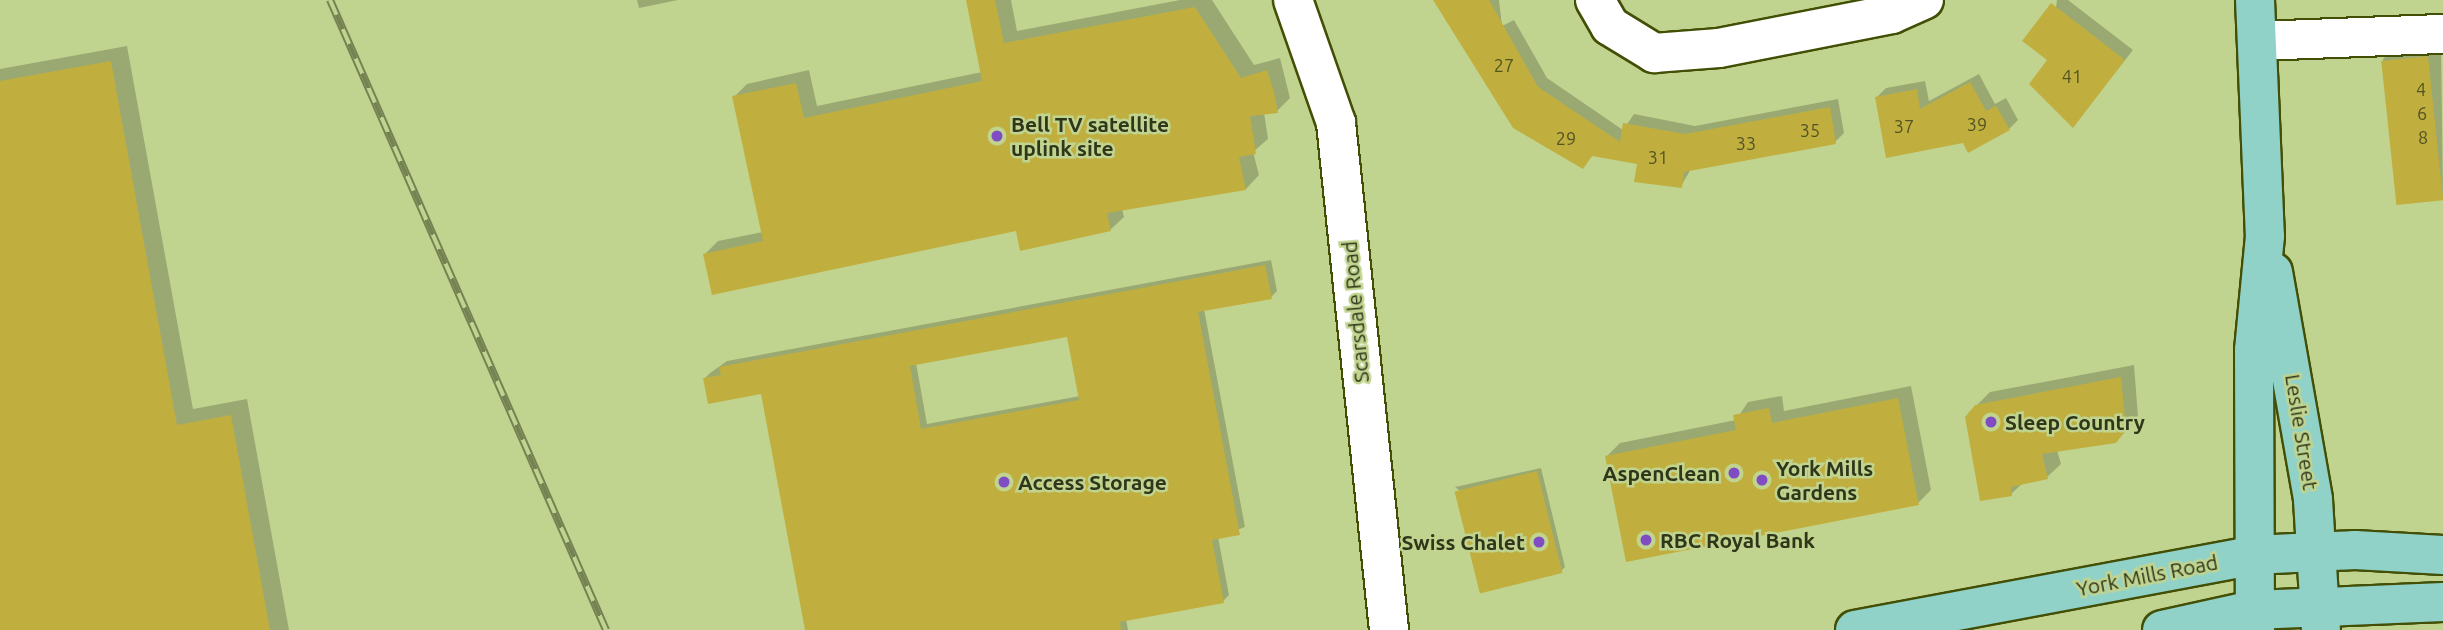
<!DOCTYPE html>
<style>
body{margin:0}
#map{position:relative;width:2443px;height:630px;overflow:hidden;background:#c1d48f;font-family:Ubuntu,sans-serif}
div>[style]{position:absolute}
.shadow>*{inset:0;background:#0003}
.building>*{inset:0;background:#c0af3f;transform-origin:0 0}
.roads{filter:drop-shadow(2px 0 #424f05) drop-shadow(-2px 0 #424f05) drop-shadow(0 2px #424f05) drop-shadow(0 -2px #424f05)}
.minor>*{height:38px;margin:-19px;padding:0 19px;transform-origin:19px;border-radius:19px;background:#fff}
.major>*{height:38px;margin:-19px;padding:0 19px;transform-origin:19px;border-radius:19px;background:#91d2c8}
.rail>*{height:8px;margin-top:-4px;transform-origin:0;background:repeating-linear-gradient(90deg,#c1d48f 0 16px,#758252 0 32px);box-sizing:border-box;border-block:2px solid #758252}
.dots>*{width:19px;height:19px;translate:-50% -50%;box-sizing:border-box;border:4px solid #c1d48f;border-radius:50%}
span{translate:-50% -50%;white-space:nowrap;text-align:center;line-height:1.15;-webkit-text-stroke:5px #c1d48f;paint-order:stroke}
.number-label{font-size:18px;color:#535423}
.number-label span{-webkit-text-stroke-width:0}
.poi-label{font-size:21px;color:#2f361a;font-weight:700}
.left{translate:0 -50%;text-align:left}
.right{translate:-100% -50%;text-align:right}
.street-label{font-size:21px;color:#2f361a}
</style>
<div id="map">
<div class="shadow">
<i style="clip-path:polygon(637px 0,678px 0,639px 8px)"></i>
<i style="clip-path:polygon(968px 0,1011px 0,1017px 31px,1180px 0,1212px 0,1254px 65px,1280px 58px,1290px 98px,1277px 111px,1264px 112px,1268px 139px,1253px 152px,1259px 175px,1246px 189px,1122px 209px,1124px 217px,1110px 230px,1018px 229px,705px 254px,718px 241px,763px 232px,734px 97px,747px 84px,809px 70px,817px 106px,982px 72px)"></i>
<i style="clip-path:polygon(1436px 0,1499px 0,1502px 26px,1514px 20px,1547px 78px,1623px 130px,1634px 114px,1695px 126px,1838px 99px,1844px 133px,1835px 142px,1691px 169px,1681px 186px,1639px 162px,1594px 154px,1583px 166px)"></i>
<i style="clip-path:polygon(2057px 0,2068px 0,2133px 50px,2073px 126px,2049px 60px)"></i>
<i style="clip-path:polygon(2441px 44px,2443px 198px,2398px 202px,2383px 59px,2396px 46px)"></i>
<i style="clip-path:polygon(127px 46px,193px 409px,247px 399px,289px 630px,0 630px,0 69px)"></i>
<i style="clip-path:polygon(1979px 74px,1995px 104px,2006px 98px,2018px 120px,2009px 129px,1964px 141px,1877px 97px,1886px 88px,1925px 81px,1929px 101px)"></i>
<i style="clip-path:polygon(evenodd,1271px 260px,1277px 291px,1271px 297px,1204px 309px,1245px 527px,1218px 537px,1229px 595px,1223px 601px,1126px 619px,1128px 630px,807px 630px,763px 392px,704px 379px,710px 373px,727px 361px,1271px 260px,1068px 335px,1080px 396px,927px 424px,916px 363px,1068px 335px)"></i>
<i style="clip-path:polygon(2134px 365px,2138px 416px,2129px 428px,2115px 442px,2057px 450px,2061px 464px,2047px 477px,2023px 483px,2011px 494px,1976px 406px,1990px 392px)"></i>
<i style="clip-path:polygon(1911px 386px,1931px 490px,1918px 503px,1607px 456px,1620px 443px,1736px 420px,1748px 402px,1782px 396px,1784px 411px)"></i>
<i style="clip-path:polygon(1541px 468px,1565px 567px,1561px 571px,1455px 487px)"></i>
</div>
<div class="building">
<i style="clip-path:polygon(966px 0,995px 0,1004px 43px,1195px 7px,1241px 78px,1267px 70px,1274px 92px,1278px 113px,1250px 116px,1256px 154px,1239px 157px,1246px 190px,1107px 213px,1111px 231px,1020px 251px,1016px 231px,712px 295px,703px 254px,763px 241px,732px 96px,796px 83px,804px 118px,982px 81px)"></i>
<i style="clip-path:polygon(1433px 0,1489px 0,1538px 87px,1620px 142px,1623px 123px,1685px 134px,1830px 107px,1836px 144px,1684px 172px,1682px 188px,1634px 182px,1637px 164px,1592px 156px,1583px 169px,1513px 128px)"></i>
<i style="clip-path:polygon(2051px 3px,2125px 60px,2073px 128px,2029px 84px,2047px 60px,2022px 41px)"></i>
<i style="left:2428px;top:56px;width:145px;height:47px;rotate:84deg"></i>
<i style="clip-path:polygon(111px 61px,177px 425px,231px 415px,270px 630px,0 630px,0 81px)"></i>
<i style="clip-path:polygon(1970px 82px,1986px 111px,1996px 106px,2010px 130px,1968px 153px,1963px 143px,1886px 158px,1875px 97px,1917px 89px,1920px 109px)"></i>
<i style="clip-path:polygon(evenodd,1265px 265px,1272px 299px,1198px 312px,1240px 535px,1212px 540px,1224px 603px,1120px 622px,1121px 630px,805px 630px,761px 394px,708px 404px,703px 378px,721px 375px,719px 367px,1265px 265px,1067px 337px,1079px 400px,921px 429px,910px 366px,1067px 337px)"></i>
<i style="clip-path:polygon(2121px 377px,2126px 430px,2116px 443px,2042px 454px,2048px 479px,2011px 487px,2012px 496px,1980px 501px,1965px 417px,1975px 405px)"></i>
<i style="clip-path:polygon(1898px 398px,1919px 505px,1626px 562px,1605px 456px,1736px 430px,1733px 415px,1769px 408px,1772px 423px)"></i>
<i style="left:1537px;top:471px;width:105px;height:85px;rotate:76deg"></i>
</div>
<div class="roads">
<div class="minor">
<i style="left:1293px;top:0;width:130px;rotate:70.7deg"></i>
<i style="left:1336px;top:123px;width:510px;rotate:84.03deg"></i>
<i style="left:1595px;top:0;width:30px;rotate:60deg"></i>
<i style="left:1610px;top:26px;width:52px;rotate:31.5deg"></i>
<i style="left:1654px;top:53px;width:65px;rotate:-4.4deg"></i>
<i style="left:1719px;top:48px;width:176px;rotate:-11.1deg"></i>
<i style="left:1892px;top:14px;width:35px;rotate:-24deg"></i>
<i style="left:2258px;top:41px;width:185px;rotate:-2.2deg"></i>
</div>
<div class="major">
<i style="left:2255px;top:0;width:236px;rotate:87.6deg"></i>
<i style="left:2265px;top:236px;width:115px;rotate:95.5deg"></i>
<i style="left:2254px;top:350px;width:280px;rotate:89.8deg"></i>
<i style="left:2273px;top:272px;width:231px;rotate:80deg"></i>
<i style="left:2313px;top:500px;width:130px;rotate:86.5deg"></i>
<i style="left:1855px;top:630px;width:406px;rotate:-10.6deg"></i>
<i style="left:2254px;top:555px;width:101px;rotate:-2.8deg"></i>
<i style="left:2355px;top:550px;width:88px;rotate:3.3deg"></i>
<i style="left:2162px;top:630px;width:93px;rotate:-12.4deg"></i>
<i style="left:2253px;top:610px;width:190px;rotate:-2.4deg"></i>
</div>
</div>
<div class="rail">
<i style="left:330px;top:0;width:688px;rotate:66.34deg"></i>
</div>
<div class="dots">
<i style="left:997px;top:136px;background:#804cc4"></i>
<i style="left:1991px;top:422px;background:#804cc4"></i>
<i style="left:1734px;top:473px;background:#804cc4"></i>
<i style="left:1762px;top:480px;background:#804cc4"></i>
<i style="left:1004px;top:482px;background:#804cc4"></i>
<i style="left:1646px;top:540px;background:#804cc4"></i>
<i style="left:1539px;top:542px;background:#804cc4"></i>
</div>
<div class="number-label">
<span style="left:1504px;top:65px">27</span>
<span style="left:2072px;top:76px">41</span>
<span style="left:2421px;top:89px">4</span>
<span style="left:2422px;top:113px">6</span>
<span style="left:1977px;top:124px">39</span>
<span style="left:1904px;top:126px">37</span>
<span style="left:1810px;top:130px">35</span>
<span style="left:2423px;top:137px">8</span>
<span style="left:1566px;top:138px">29</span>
<span style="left:1746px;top:143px">33</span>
<span style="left:1658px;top:157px">31</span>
</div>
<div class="poi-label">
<span class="left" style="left:1011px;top:136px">Bell TV satellite<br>uplink site</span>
<span class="left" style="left:2005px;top:422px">Sleep Country</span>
<span class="left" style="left:1776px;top:480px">York Mills<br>Gardens</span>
<span class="right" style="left:1720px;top:473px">AspenClean</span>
<span class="left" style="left:1018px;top:482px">Access Storage</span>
<span class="left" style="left:1660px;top:540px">RBC Royal Bank</span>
<span class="right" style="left:1525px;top:542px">Swiss Chalet</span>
</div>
<div class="street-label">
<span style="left:1355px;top:312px;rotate:-95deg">Scarsdale Road</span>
<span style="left:2302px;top:432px;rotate:81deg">Leslie Street</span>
<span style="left:2147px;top:575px;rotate:-11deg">York Mills Road</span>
</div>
</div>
